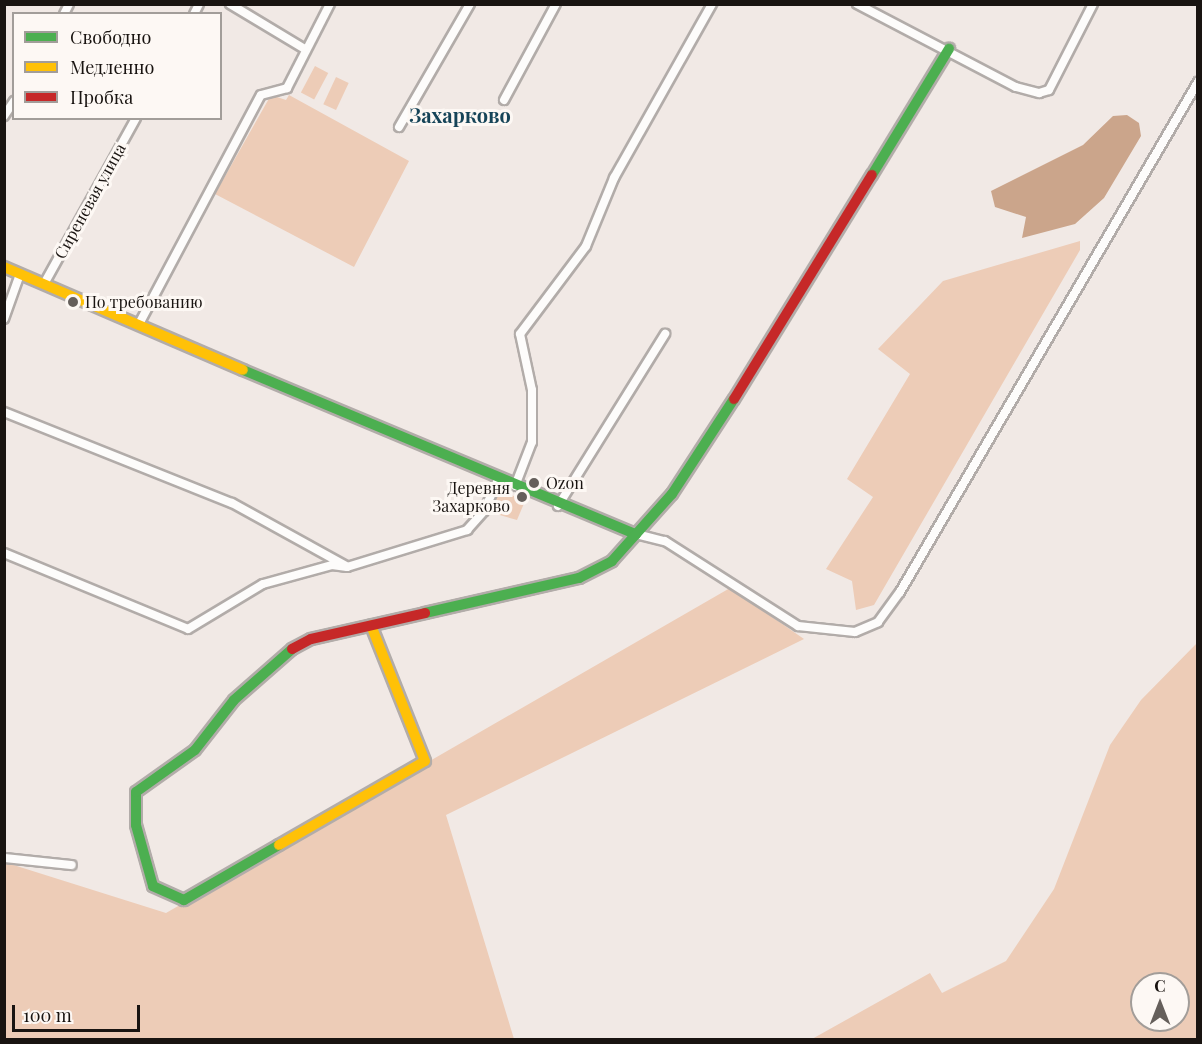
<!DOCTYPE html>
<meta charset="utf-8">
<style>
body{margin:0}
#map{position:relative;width:1202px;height:1044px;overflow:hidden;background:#f1e9e5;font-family:"Playfair Display",serif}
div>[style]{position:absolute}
.green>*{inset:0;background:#edccb7;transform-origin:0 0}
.water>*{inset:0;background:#cba58b}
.roads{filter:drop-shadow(2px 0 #b2aca9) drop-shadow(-2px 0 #b2aca9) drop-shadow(0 2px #b2aca9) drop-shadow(0 -2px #b2aca9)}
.street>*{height:8px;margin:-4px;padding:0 4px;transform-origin:4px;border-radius:4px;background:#fdfcfb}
.fast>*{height:10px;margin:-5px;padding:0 5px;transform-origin:5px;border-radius:5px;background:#4caf50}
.slow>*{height:10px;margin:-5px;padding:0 5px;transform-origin:5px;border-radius:5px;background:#ffc107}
.jam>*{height:10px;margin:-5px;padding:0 5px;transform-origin:5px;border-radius:5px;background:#c62828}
.dots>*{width:16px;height:16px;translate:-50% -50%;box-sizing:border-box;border:3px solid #fdf8f4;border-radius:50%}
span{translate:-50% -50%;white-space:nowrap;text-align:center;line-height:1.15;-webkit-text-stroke:6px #fdf8f4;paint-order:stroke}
.street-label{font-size:16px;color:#191411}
.poi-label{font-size:16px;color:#191411}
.left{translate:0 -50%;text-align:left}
.right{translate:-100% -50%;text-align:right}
.quarter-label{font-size:20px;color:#164458;font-weight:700}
.frame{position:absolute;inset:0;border:6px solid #191411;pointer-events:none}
.legend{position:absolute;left:12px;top:12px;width:210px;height:108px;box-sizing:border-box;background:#fdf8f4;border:2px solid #a29d99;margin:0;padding:8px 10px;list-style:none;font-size:18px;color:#191411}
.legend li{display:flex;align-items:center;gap:12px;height:30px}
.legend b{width:30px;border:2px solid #a29d99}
.north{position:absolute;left:1130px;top:972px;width:60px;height:60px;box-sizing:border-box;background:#fdf8f4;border:2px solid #a29d99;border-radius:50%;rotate:0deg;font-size:16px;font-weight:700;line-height:24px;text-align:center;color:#191411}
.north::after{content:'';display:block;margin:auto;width:21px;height:27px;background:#655f5b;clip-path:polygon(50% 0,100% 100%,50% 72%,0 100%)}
.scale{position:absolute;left:12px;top:1005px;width:128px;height:27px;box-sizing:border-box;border:3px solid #191411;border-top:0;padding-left:8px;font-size:18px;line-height:21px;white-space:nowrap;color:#191411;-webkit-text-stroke:4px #fdf8f4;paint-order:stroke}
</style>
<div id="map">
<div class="green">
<i style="left:315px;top:66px;width:15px;height:30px;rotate:28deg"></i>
<i style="left:336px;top:77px;width:14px;height:30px;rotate:25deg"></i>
<i style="clip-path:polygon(271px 95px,286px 100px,289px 95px,409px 161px,354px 267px,215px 194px)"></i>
<i style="clip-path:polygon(1080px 241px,1080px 250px,874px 605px,856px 610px,852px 581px,826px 569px,873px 497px,847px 479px,910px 374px,878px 349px,943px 281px)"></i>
<i style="clip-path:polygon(498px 489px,525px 501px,517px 520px,486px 511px)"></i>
<i style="clip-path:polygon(730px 588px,804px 639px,446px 815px,514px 1039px,5px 1039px,4px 862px,166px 913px)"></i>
<i style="clip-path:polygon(evenodd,1197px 643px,1197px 1039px,812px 1039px,930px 973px,942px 993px,1006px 961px,1054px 889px,1110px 745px,1141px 700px,1197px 643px,1142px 984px,1178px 984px,1178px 1020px,1142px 1020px,1142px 984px)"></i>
</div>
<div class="water">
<i style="clip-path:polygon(1127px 115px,1139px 123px,1141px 136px,1104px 198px,1075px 224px,1022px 238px,1026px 217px,995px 207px,991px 191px,1083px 145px,1113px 116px)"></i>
</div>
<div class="roads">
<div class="street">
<i style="left:230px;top:4px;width:87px;rotate:31deg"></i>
<i style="left:857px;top:4px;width:179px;rotate:27.6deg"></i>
<i style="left:1016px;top:87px;width:24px;rotate:15deg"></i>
<i style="left:1039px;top:93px;width:10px;rotate:-17deg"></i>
<i style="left:1049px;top:90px;width:97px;rotate:-62.9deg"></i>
<i style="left:64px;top:14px;width:11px;rotate:-63deg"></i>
<i style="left:194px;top:14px;width:11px;rotate:-63deg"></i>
<i style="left:504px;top:100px;width:109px;rotate:-61.6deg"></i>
<i style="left:4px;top:116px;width:18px;rotate:-56deg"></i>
<i style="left:399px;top:127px;width:142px;rotate:-60deg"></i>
<i style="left:44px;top:284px;width:190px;rotate:-61deg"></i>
<i style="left:4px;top:319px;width:48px;rotate:-70.4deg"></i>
<i style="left:139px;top:324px;width:259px;rotate:-62deg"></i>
<i style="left:261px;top:95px;width:27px;rotate:-15deg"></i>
<i style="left:287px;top:88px;width:94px;rotate:-62.9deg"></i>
<i style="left:4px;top:412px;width:245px;rotate:21.8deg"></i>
<i style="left:232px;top:503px;width:130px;rotate:28.9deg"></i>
<i style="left:515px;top:486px;width:47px;rotate:-68.9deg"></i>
<i style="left:532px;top:442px;width:52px;rotate:-90deg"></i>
<i style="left:532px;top:390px;width:57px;rotate:-102.1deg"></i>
<i style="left:520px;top:334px;width:110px;rotate:-53.1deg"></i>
<i style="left:586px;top:246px;width:74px;rotate:-67.6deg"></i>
<i style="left:614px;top:178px;width:200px;rotate:-60.6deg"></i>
<i style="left:558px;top:506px;width:203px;rotate:-58.1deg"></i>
<i style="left:636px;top:534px;width:30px;rotate:14deg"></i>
<i style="left:665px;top:541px;width:158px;rotate:32.6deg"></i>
<i style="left:798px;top:626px;width:57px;rotate:6deg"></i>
<i style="left:855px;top:632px;width:25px;rotate:-23deg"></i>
<i style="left:878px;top:622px;width:37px;rotate:-54deg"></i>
<i style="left:900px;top:592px;width:591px;rotate:-59.7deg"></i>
<i style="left:4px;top:553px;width:199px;rotate:22.4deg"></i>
<i style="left:188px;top:629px;width:87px;rotate:-31deg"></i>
<i style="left:263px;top:584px;width:72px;rotate:-15.4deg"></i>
<i style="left:332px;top:565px;width:15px;rotate:8deg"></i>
<i style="left:347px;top:567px;width:126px;rotate:-17.1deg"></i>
<i style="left:467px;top:530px;width:25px;rotate:-48deg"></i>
<i style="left:484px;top:511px;width:35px;rotate:-66deg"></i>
<i style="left:4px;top:858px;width:68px;rotate:5.9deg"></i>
</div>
<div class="fast">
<i style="left:872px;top:175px;width:148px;rotate:-58.6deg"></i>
<i style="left:243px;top:370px;width:426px;rotate:22.7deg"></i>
<i style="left:425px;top:613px;width:158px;rotate:-12.8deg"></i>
<i style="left:579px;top:578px;width:37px;rotate:-27deg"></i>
<i style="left:612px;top:561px;width:90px;rotate:-48.2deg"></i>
<i style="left:672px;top:494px;width:113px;rotate:-56.9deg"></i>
<i style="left:279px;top:845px;width:110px;rotate:149.9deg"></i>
<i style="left:184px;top:900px;width:34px;rotate:-156deg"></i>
<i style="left:153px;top:886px;width:63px;rotate:-105.6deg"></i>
<i style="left:136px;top:825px;width:33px;rotate:-90deg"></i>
<i style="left:136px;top:792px;width:72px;rotate:-35.4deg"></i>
<i style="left:195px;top:750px;width:63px;rotate:-52deg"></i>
<i style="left:234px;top:700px;width:77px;rotate:-41.3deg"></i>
</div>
<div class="slow">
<i style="left:4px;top:267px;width:260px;rotate:23.3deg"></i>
<i style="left:279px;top:845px;width:168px;rotate:-29.9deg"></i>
<i style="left:425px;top:761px;width:146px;rotate:-111.7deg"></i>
</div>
<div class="jam">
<i style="left:734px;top:399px;width:263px;rotate:-58.4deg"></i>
<i style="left:292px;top:649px;width:21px;rotate:-28deg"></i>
<i style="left:311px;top:639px;width:117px;rotate:-12.8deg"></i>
</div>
</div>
<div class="dots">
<i style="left:73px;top:302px;background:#655f5b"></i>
<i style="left:534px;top:483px;background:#655f5b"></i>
<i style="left:522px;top:497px;background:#655f5b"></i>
</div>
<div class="street-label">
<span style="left:90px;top:201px;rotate:-61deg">Сиреневая улица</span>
</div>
<div class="poi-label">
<span class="left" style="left:85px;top:302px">По требованию</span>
<span class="left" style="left:546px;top:483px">Ozon</span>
<span class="right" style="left:510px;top:497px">Деревня<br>Захарково</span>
</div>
<div class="quarter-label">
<span style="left:460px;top:114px">Захарково</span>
</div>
<div class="frame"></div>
<ul class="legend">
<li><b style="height:8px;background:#4caf50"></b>Свободно</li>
<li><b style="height:8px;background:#ffc107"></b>Медленно</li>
<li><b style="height:8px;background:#c62828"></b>Пробка</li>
</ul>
<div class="north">С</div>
<div class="scale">100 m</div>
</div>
